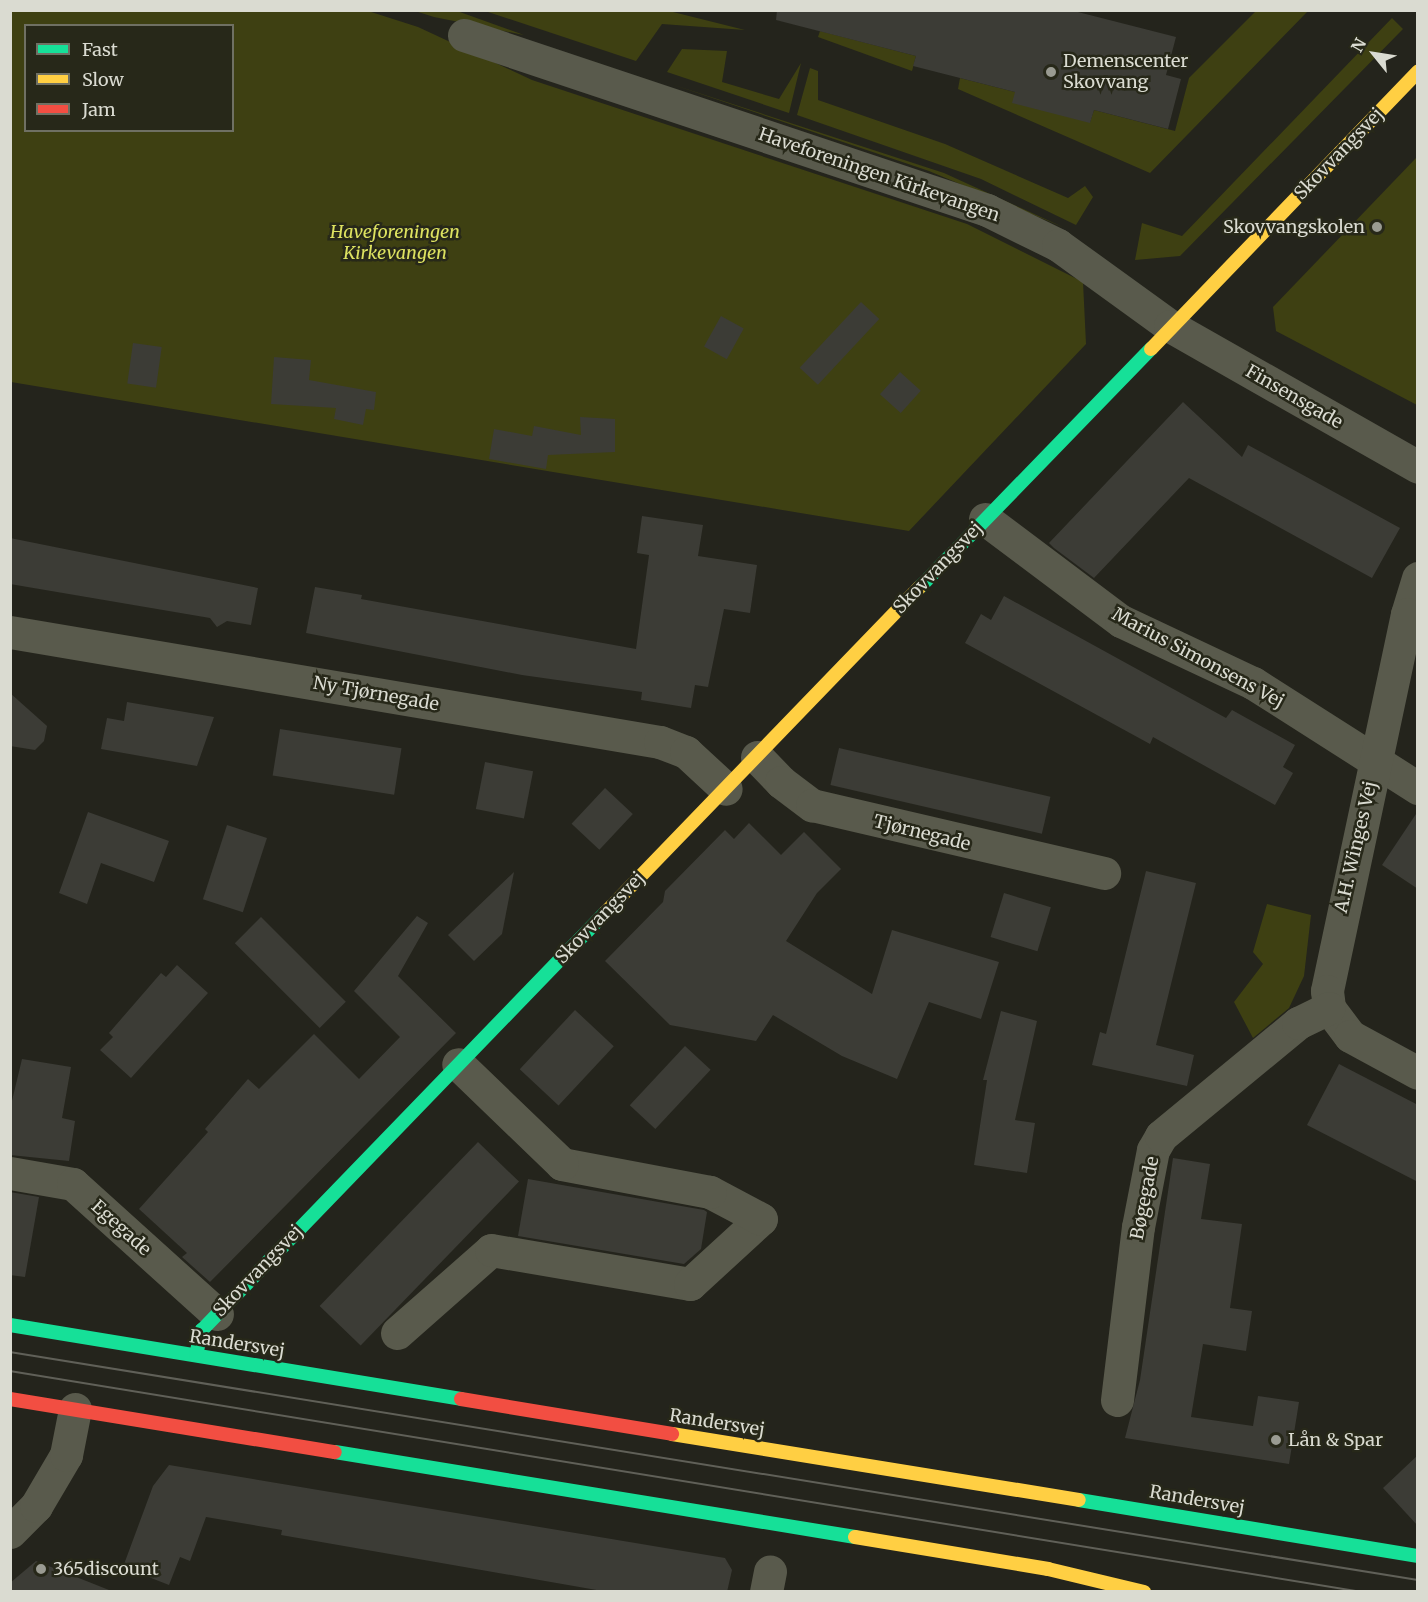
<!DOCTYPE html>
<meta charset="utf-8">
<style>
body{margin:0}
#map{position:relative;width:1428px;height:1602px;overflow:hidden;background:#24241c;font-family:Merriweather,serif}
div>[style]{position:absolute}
.green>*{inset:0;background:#3e4012}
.building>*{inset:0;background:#3c3c36;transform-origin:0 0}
.street>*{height:33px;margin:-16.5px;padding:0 16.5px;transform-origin:16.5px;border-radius:16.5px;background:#595a4c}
.fast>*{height:14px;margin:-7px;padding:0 7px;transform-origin:7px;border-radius:7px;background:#16e098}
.slow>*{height:14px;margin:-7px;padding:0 7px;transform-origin:7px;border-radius:7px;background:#ffcf43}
.jam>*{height:14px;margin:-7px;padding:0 7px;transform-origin:7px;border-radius:7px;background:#f24e42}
.tram>*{height:1.5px;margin:-0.75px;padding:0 0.75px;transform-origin:0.75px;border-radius:0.75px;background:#606058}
.dots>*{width:16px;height:16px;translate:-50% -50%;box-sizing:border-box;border:3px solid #272819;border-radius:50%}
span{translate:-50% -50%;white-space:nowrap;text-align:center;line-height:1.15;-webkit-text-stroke:5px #272819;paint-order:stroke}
.poi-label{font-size:18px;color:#dadbd1}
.left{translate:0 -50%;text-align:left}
.right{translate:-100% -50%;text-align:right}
.street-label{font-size:18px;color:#dadbd1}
.park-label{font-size:18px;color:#dde260;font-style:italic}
.frame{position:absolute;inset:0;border:12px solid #dadbd1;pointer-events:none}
.legend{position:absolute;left:24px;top:24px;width:210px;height:108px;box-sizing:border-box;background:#272819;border:2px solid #6f7063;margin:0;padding:8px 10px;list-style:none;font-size:18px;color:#dadbd1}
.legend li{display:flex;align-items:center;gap:12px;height:30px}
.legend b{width:30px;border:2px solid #6f7063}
.north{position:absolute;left:1344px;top:24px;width:60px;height:60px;-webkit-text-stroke:4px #272819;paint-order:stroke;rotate:300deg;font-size:16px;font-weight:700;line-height:24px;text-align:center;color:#dadbd1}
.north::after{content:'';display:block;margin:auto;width:21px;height:27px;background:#dadbd1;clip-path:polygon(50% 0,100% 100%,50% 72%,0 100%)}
</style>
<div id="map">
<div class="green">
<i style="clip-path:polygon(evenodd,10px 11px,368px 11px,418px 27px,532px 80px,967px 224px,1083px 282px,1086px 344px,909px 531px,11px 382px,10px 11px,26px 26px,232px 26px,232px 130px,26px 130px,26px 26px)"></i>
<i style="clip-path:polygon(415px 11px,457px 11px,524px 35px,434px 17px)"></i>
<i style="clip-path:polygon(485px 11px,669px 11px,745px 30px,662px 24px,636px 61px)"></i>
<i style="clip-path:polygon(1256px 11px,1308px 11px,1150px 173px,958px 89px,960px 78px,1015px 92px,1090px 122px,1094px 110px,1175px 131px,1189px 78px)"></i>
<i style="clip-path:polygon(1392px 18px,1403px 29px,1180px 256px,1135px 260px,1142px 223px,1182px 236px)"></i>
<i style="clip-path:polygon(820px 31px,916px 56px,912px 71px,818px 37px)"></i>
<i style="clip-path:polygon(682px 49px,727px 51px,722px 82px,779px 99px,801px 63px,789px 113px,667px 72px)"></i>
<i style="clip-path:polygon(810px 68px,818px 71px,818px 100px,945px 144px,1068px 198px,1085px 186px,1093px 197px,1076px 225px,981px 179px,797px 115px)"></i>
<i style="clip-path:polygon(671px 84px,944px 173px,1065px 228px,929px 171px)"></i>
<i style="clip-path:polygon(1417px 157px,1417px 405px,1276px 331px,1273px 307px)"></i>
<i style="clip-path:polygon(1267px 904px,1311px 915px,1304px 976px,1289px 1008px,1253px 1038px,1234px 1002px,1263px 964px,1253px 952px)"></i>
</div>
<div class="building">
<i style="clip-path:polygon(777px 10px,1070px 10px,1176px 37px,1166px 75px,1181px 79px,1168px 129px,1094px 110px,1090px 123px,1012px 103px,1015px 92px,913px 66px,916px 56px,776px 20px)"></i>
<i style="left:861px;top:302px;width:25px;height:90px;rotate:43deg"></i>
<i style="left:721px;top:316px;width:26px;height:35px;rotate:29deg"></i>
<i style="left:133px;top:343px;width:29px;height:41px;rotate:8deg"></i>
<i style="clip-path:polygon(274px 357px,311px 360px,309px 380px,376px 392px,374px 410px,366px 409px,363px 425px,334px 419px,336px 408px,271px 404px)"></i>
<i style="left:900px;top:372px;width:28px;height:30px;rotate:42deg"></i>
<i style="clip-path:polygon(1183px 402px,1242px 457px,1248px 445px,1400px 528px,1372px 578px,1189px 478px,1094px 578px,1054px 548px,1049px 543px)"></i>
<i style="clip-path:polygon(580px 417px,615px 419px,615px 452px,548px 455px,546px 469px,489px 459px,494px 429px,532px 436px,534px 426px,581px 435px)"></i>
<i style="clip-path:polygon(642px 516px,703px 525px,698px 556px,757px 565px,750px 613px,724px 609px,708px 687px,695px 685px,691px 708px,641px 700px,642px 692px,522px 675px,306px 633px,315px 587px,362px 595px,361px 599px,636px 649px,649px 555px,637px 553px)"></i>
<i style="clip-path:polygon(10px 538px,258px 588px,251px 625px,227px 621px,217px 627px,210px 618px,10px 584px)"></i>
<i style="clip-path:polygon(1004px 596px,1226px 718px,1232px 710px,1295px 745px,1283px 767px,1293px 773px,1275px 805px,1153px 737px,1150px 744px,965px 643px,981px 614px,991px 620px)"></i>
<i style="clip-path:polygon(10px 693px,47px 726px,44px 741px,35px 750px,10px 746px)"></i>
<i style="clip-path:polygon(127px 702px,214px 717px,197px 766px,101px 749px,107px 718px,124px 721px)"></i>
<i style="left:280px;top:729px;width:123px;height:47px;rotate:9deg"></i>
<i style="left:839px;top:748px;width:217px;height:38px;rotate:13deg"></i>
<i style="left:485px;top:762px;width:49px;height:48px;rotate:11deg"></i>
<i style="left:605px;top:788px;width:38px;height:49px;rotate:43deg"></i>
<i style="clip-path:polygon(1418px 811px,1418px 889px,1382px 865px)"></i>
<i style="clip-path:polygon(88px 812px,169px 841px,154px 882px,101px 863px,87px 904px,59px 893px)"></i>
<i style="clip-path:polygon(749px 823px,781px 855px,804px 832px,841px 869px,817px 893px,786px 941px,872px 994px,892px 930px,999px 962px,981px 1019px,929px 1002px,897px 1079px,842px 1056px,773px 1015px,756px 1041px,670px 1025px,605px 961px,663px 902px,665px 891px,725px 830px,734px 839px)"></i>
<i style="left:227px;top:825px;width:42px;height:78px;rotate:18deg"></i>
<i style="clip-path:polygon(1146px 871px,1196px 883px,1156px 1045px,1194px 1055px,1187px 1086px,1092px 1065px,1100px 1032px,1106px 1034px)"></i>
<i style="clip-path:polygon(514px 872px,502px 934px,474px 961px,448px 935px)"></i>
<i style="left:1004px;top:893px;width:49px;height:46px;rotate:17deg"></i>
<i style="clip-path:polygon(417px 916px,428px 923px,398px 976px,456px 1033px,210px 1282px,182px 1257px,187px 1253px,139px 1209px,208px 1132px,205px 1129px,248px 1079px,259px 1089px,314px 1034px,359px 1079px,400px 1037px,354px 991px)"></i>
<i style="left:261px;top:917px;width:120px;height:37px;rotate:45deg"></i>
<i style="clip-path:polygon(177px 965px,208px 993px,131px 1078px,100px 1050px,113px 1037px,109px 1033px,161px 973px,166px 977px)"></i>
<i style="left:575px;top:1010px;width:53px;height:81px;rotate:43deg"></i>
<i style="clip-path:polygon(1001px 1011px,1037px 1021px,1015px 1120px,1035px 1123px,1027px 1173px,974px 1165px,987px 1080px,983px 1080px)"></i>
<i style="left:685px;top:1046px;width:35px;height:81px;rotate:43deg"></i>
<i style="clip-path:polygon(22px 1059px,71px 1067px,62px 1118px,75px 1121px,69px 1161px,10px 1155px,10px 1109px)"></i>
<i style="clip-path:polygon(1339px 1064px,1418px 1105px,1418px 1182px,1307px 1125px)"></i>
<i style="left:478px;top:1142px;width:57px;height:228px;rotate:44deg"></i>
<i style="clip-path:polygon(1173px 1158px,1210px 1164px,1201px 1219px,1242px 1224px,1230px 1308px,1252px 1311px,1246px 1351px,1203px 1344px,1191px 1417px,1253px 1426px,1258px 1396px,1299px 1402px,1289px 1464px,1125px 1438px,1140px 1380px)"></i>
<i style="clip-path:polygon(528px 1179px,704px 1210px,707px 1212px,701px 1249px,684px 1264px,518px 1236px)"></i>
<i style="clip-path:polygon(10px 1192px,39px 1197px,25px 1277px,10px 1275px)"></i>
<i style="clip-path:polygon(1418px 1455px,1418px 1526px,1383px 1488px)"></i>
<i style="clip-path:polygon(169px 1465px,725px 1558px,732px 1570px,727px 1592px,608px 1592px,281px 1535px,282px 1530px,206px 1517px,190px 1561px,180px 1557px,169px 1585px,123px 1567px,153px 1486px)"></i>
<i style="clip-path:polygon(36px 1561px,109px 1590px,108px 1592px,10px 1592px,10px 1583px)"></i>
</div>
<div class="street">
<i style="left:464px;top:35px;width:552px;rotate:18.5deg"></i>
<i style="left:987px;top:210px;width:79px;rotate:26.2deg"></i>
<i style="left:1058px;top:245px;width:138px;rotate:35.9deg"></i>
<i style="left:1170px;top:326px;width:285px;rotate:29.6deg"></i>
<i style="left:985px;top:519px;width:170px;rotate:36.9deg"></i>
<i style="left:1121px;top:621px;width:146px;rotate:25.2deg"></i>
<i style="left:1253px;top:683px;width:196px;rotate:32.5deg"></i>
<i style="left:1418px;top:578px;width:38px;rotate:107deg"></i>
<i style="left:1407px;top:614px;width:385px;rotate:102deg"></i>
<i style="left:1327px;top:991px;width:17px;rotate:83deg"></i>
<i style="left:1329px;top:1008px;width:35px;rotate:53deg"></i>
<i style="left:1350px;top:1036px;width:77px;rotate:28.6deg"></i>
<i style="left:10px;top:632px;width:659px;rotate:9.61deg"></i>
<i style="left:660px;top:742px;width:28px;rotate:21deg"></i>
<i style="left:686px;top:752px;width:54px;rotate:42.8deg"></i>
<i style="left:757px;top:757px;width:35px;rotate:46deg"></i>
<i style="left:781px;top:782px;width:39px;rotate:37deg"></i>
<i style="left:812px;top:805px;width:300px;rotate:13.1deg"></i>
<i style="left:10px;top:1173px;width:64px;rotate:9.9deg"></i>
<i style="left:73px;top:1184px;width:194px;rotate:42.1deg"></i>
<i style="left:397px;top:1333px;width:125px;rotate:-41.4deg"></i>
<i style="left:491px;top:1250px;width:202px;rotate:9.7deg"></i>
<i style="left:690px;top:1284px;width:96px;rotate:-42.5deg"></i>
<i style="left:761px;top:1219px;width:58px;rotate:-152.1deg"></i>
<i style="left:710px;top:1192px;width:151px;rotate:-169.3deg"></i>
<i style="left:562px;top:1164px;width:144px;rotate:-136.1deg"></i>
<i style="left:1117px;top:1400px;width:174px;rotate:-83.1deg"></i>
<i style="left:1138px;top:1227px;width:78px;rotate:-79deg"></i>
<i style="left:1153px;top:1150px;width:16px;rotate:-60deg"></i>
<i style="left:1161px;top:1136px;width:178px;rotate:-39.5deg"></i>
<i style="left:1298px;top:1023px;width:34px;rotate:-26deg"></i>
<i style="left:10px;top:1532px;width:37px;rotate:-45deg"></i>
<i style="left:36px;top:1506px;width:59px;rotate:-59.5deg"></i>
<i style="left:66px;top:1455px;width:47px;rotate:-78.9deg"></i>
<i style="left:766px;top:1592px;width:21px;rotate:-79deg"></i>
</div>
<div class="fast">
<i style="left:920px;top:587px;width:332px;rotate:-45.9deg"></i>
<i style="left:10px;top:1325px;width:457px;rotate:9.3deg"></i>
<i style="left:196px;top:1355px;width:26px;rotate:-77deg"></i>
<i style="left:202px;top:1330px;width:580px;rotate:-45.98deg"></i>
<i style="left:335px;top:1452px;width:527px;rotate:9.28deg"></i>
<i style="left:1079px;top:1500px;width:344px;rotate:9.4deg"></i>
</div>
<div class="slow">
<i style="left:1151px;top:349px;width:385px;rotate:-46.1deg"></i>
<i style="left:605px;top:913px;width:453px;rotate:-46deg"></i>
<i style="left:672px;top:1434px;width:412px;rotate:9.2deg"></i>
<i style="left:855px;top:1537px;width:196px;rotate:9.4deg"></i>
<i style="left:1048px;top:1569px;width:99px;rotate:13.5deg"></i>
</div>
<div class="jam">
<i style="left:10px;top:1399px;width:329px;rotate:9.3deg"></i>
<i style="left:461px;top:1399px;width:214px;rotate:9.4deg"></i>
</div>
<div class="tram">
<i style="left:10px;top:1352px;width:1426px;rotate:9.2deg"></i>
<i style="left:10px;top:1371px;width:1371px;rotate:9.28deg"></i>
</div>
<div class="dots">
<i style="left:1051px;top:72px;background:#9a9b92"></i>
<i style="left:1377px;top:227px;background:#9a9b92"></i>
<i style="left:1276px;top:1440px;background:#9a9b92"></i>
<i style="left:41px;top:1569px;background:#9a9b92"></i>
</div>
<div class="poi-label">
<span class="left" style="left:1063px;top:72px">Demenscenter<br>Skovvang</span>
<span class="right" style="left:1365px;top:227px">Skovvangskolen</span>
<span class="left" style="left:1288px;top:1440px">Lån &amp; Spar</span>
<span class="left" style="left:53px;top:1569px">365discount</span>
</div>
<div class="street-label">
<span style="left:1339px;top:154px;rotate:-46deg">Skovvangsvej</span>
<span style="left:879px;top:175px;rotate:19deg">Haveforeningen Kirkevangen</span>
<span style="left:1294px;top:397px;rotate:30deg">Finsensgade</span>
<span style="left:938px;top:568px;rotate:-46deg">Skovvangsvej</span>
<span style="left:1198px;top:658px;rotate:28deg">Marius Simonsens Vej</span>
<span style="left:376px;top:694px;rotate:10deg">Ny Tjørnegade</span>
<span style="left:922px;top:833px;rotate:14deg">Tjørnegade</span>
<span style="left:1356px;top:847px;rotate:-77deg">A.H. Winges Vej</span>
<span style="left:600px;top:918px;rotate:-46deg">Skovvangsvej</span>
<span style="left:1145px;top:1198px;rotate:-79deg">Bøgegade</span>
<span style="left:121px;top:1228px;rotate:42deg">Egegade</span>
<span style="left:258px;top:1271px;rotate:-46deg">Skovvangsvej</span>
<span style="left:237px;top:1344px;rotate:9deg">Randersvej</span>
<span style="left:717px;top:1423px;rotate:9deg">Randersvej</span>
<span style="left:1197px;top:1500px;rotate:10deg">Randersvej</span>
</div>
<div class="park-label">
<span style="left:395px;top:243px">Haveforeningen<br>Kirkevangen</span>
</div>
<div class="frame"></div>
<ul class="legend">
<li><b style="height:8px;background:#16e098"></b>Fast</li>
<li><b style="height:8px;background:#ffcf43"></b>Slow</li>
<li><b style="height:8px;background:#f24e42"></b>Jam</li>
</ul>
<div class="north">N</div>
</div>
